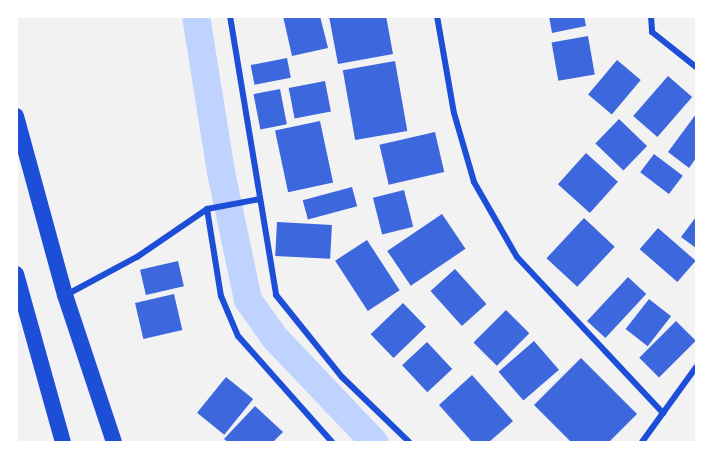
<!DOCTYPE html>
<style>
body{margin:0}
#map{position:relative;width:713px;height:459px;overflow:hidden;background:#f2f2f2;font-family:"Roboto Condensed",sans-serif}
div>[style]{position:absolute}
.canal>*{height:28px;margin:-14px;padding:0 14px;transform-origin:14px;border-radius:14px;background:#bfd3fe}
.building>*{inset:0;background:#3d67dc;transform-origin:0 0}
.minor>*{height:6px;margin:-3px;padding:0 3px;transform-origin:3px;border-radius:3px;background:#1d4ed8}
.trunk>*{height:16px;margin:-8px;padding:0 8px;transform-origin:8px;border-radius:8px;background:#1d4ed8}
span{translate:-50% -50%;white-space:nowrap;text-align:center;line-height:1.15;-webkit-text-stroke:4.5px #fff;paint-order:stroke}
.frame{position:absolute;inset:0;border:18px solid #fff;pointer-events:none}
</style>
<div id="map">
<div class="canal">
<i style="left:196px;top:16px;width:158px;rotate:80.9deg"></i>
<i style="left:221px;top:172px;width:131px;rotate:78.1deg"></i>
<i style="left:248px;top:300px;width:47px;rotate:54.6deg"></i>
<i style="left:275px;top:338px;width:144px;rotate:46.4deg"></i>
</div>
<div class="building">
<i style="clip-path:polygon(283px 16px,320px 16px,328px 48px,292px 56px)"></i>
<i style="clip-path:polygon(329px 16px,386px 16px,393px 54px,338px 64px)"></i>
<i style="clip-path:polygon(549px 16px,584px 16px,586px 26px,552px 33px)"></i>
<i style="left:588px;top:36px;width:39px;height:37px;rotate:80deg"></i>
<i style="left:287px;top:58px;width:20px;height:37px;rotate:79deg"></i>
<i style="left:617px;top:60px;width:31px;height:45px;rotate:40deg"></i>
<i style="left:395px;top:61px;width:71px;height:53px;rotate:80deg"></i>
<i style="left:668px;top:76px;width:32px;height:53px;rotate:41deg"></i>
<i style="left:325px;top:81px;width:31px;height:37px;rotate:79deg"></i>
<i style="left:280px;top:89px;width:36px;height:27px;rotate:79deg"></i>
<i style="clip-path:polygon(696px 114px,696px 158px,689px 168px,668px 152px)"></i>
<i style="left:619px;top:119px;width:39px;height:34px;rotate:44deg"></i>
<i style="left:320px;top:121px;width:63px;height:46px;rotate:78deg"></i>
<i style="left:435px;top:132px;width:41px;height:57px;rotate:77deg"></i>
<i style="left:586px;top:153px;width:43px;height:42px;rotate:42deg"></i>
<i style="left:654px;top:154px;width:36px;height:23px;rotate:37deg"></i>
<i style="left:352px;top:187px;width:20px;height:51px;rotate:75deg"></i>
<i style="left:404px;top:190px;width:38px;height:32px;rotate:76deg"></i>
<i style="left:442px;top:214px;width:42px;height:66px;rotate:56deg"></i>
<i style="clip-path:polygon(696px 217px,696px 248px,681px 237px)"></i>
<i style="left:584px;top:218px;width:42px;height:55px;rotate:43deg"></i>
<i style="left:277px;top:222px;width:55px;height:34px;rotate:3deg"></i>
<i style="left:658px;top:228px;width:50px;height:28px;rotate:41deg"></i>
<i style="left:367px;top:240px;width:60px;height:38px;rotate:57deg"></i>
<i style="left:178px;top:261px;width:26px;height:39px;rotate:77deg"></i>
<i style="left:455px;top:269px;width:47px;height:33px;rotate:48deg"></i>
<i style="left:628px;top:277px;width:25px;height:60px;rotate:43deg"></i>
<i style="left:174px;top:294px;width:37px;height:40px;rotate:77deg"></i>
<i style="left:649px;top:299px;width:28px;height:38px;rotate:38deg"></i>
<i style="left:403px;top:303px;width:33px;height:45px;rotate:46deg"></i>
<i style="left:506px;top:310px;width:33px;height:46px;rotate:45deg"></i>
<i style="left:676px;top:321px;width:28px;height:52px;rotate:45deg"></i>
<i style="left:534px;top:341px;width:38px;height:47px;rotate:49deg"></i>
<i style="left:427px;top:342px;width:37px;height:34px;rotate:47deg"></i>
<i style="clip-path:polygon(581px 358px,637px 414px,609px 442px,571px 442px,534px 405px)"></i>
<i style="clip-path:polygon(472px 375px,513px 421px,489px 442px,472px 442px,439px 405px)"></i>
<i style="left:226px;top:377px;width:35px;height:46px;rotate:39deg"></i>
<i style="clip-path:polygon(255px 406px,283px 432px,273px 442px,228px 442px,224px 439px)"></i>
</div>
<div class="minor">
<i style="left:230px;top:16px;width:283px;rotate:80.6deg"></i>
<i style="left:276px;top:295px;width:105px;rotate:51.2deg"></i>
<i style="left:342px;top:377px;width:93px;rotate:44.1deg"></i>
<i style="left:437px;top:16px;width:98px;rotate:80.1deg"></i>
<i style="left:454px;top:113px;width:72px;rotate:73.8deg"></i>
<i style="left:474px;top:182px;width:86px;rotate:60.2deg"></i>
<i style="left:517px;top:257px;width:214px;rotate:46.9deg"></i>
<i style="left:651px;top:16px;width:16px;rotate:86deg"></i>
<i style="left:652px;top:32px;width:56px;rotate:38.5deg"></i>
<i style="left:207px;top:209px;width:88px;rotate:80.9deg"></i>
<i style="left:221px;top:296px;width:43px;rotate:67deg"></i>
<i style="left:238px;top:336px;width:142px;rotate:48.4deg"></i>
<i style="left:66px;top:295px;width:81px;rotate:-28.2deg"></i>
<i style="left:137px;top:257px;width:85px;rotate:-34.4deg"></i>
<i style="left:207px;top:209px;width:54px;rotate:-10.7deg"></i>
<i style="left:642px;top:442px;width:92px;rotate:-54.2deg"></i>
</div>
<div class="trunk">
<i style="left:16px;top:116px;width:186px;rotate:74.7deg"></i>
<i style="left:65px;top:295px;width:155px;rotate:71.6deg"></i>
<i style="left:16px;top:274px;width:174px;rotate:74.4deg"></i>
</div>
<div class="frame"></div>
</div>
